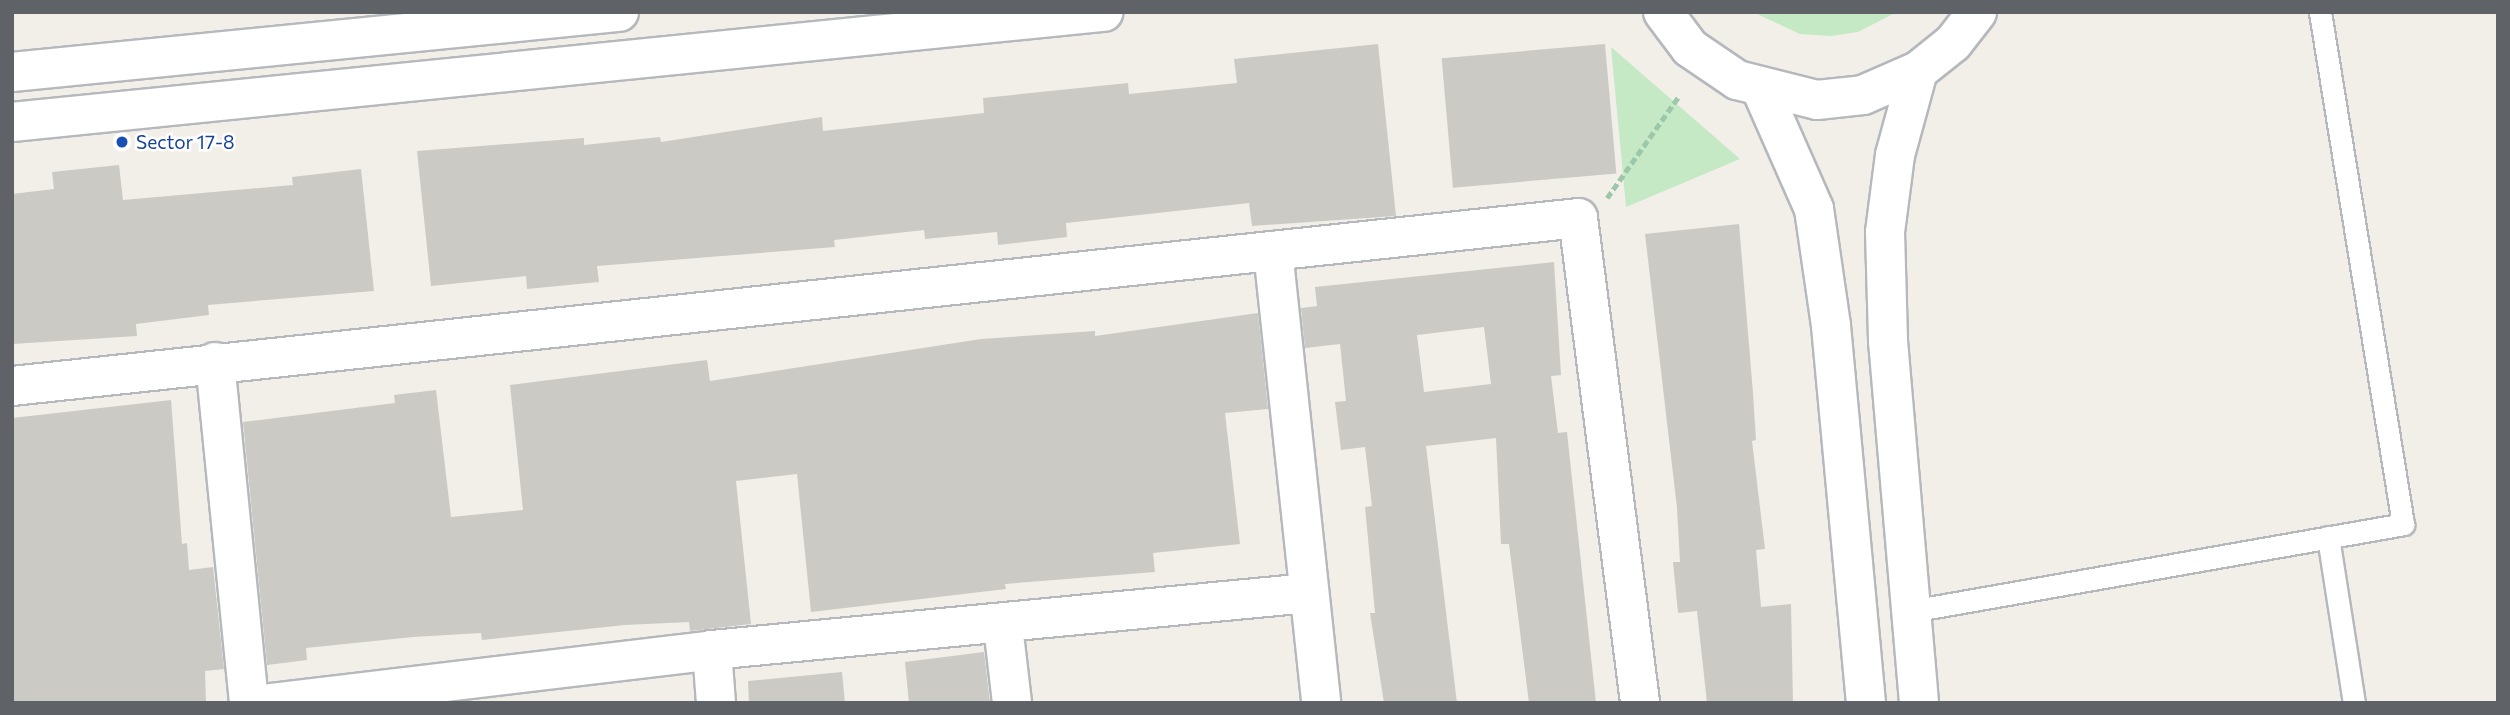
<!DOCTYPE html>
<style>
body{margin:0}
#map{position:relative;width:2510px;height:715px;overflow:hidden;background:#f1efe8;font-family:Commissioner,sans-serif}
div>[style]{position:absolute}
.green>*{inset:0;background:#c5e8c5}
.building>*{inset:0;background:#cccac5;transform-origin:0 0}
.path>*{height:4.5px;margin-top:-2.25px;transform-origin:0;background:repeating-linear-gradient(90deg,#9cc7a9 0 7px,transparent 0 10.5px)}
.roads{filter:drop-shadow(2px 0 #b5b8bc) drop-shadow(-2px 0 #b5b8bc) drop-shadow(0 2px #b5b8bc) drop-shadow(0 -2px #b5b8bc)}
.service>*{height:21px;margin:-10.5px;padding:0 10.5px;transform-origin:10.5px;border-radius:10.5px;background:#fff}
.minor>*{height:38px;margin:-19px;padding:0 19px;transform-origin:19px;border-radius:19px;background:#fff}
.tertiary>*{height:38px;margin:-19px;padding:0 19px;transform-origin:19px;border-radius:19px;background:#fff}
.dots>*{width:19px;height:19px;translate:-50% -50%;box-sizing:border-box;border:4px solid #fff;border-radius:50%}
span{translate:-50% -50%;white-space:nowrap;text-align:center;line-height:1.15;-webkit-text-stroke:5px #fff;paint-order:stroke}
.transit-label{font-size:19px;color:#164399}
.left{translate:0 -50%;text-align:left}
.frame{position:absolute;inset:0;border:14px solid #5f6368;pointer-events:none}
</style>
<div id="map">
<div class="green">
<i style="clip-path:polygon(1753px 12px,1897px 12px,1858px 32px,1831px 36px,1800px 34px)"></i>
<i style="clip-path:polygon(1611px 47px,1740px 159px,1626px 207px)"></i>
</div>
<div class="building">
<i style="clip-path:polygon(1378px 44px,1396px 216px,1252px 226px,1249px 203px,1066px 223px,1067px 237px,998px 245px,997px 232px,925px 239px,924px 230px,834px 240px,835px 247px,597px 266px,599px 282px,527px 289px,526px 276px,431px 286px,417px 151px,584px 138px,584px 145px,660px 137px,661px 142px,822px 117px,823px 131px,984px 113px,983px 98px,1128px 83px,1129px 94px,1237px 83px,1234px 59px)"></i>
<i style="left:1605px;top:44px;width:130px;height:164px;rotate:85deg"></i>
<i style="clip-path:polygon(119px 165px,123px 200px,293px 185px,292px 177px,361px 169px,374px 291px,208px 305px,209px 315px,136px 324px,137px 336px,12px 344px,12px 194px,54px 189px,52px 172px)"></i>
<i style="clip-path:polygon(1739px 224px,1753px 393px,1756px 440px,1752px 441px,1765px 549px,1756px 550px,1761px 607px,1791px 604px,1793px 703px,1707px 703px,1697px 611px,1678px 613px,1673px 562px,1680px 562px,1677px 508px,1645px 234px)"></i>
<i style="clip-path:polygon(evenodd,1554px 262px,1561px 375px,1551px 376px,1558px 433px,1567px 432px,1596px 703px,1529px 703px,1509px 544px,1501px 544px,1496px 438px,1426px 446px,1457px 703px,1384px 703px,1370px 613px,1375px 613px,1365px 507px,1372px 506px,1365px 447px,1341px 450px,1335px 402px,1346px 401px,1340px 344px,1305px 348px,1301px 308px,1317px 306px,1315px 287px,1554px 262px,1484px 327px,1491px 384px,1424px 392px,1417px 335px,1484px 327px)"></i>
<i style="clip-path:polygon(1258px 313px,1268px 409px,1225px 413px,1240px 544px,1153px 553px,1155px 572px,1005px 584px,1006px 589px,811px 612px,797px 474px,736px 481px,751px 624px,690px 631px,689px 622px,625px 625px,482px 640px,481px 633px,413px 637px,306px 648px,307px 660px,267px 665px,243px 422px,395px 403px,394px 395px,436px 390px,451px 517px,523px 510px,510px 385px,707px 360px,710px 381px,981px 339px,1095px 331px,1095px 336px)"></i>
<i style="clip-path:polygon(171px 400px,182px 544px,187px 543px,189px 570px,213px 567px,224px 669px,205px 671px,206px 703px,12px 703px,12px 418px)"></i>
<i style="clip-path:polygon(984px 652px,990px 703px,909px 703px,905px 662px)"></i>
<i style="clip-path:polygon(842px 672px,845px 703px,749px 703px,748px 681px)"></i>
</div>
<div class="path">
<i style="left:1607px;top:198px;width:125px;rotate:-54.8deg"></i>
</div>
<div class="roads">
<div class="service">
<i style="left:2328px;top:537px;width:168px;rotate:81.1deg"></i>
<i style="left:1911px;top:611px;width:500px;rotate:-10deg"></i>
<i style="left:2403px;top:524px;width:519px;rotate:-99.21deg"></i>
</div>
<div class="minor">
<i style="left:1273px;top:251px;width:455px;rotate:83.9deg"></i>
<i style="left:215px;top:362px;width:343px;rotate:84.3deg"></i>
<i style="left:12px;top:386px;width:1575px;rotate:-6.12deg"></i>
<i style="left:1578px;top:218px;width:489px;rotate:82.7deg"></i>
<i style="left:1003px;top:626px;width:78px;rotate:83.3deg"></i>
<i style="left:712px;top:650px;width:53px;rotate:85.7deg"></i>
<i style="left:270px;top:703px;width:445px;rotate:-6.8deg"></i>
<i style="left:712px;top:650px;width:599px;rotate:-5.46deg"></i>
</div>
<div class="tertiary">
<i style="left:1663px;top:12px;width:45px;rotate:53.1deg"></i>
<i style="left:1690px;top:48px;width:57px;rotate:34.2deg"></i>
<i style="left:1737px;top:80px;width:82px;rotate:14deg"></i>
<i style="left:1817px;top:100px;width:46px;rotate:-6.2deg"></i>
<i style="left:1863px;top:95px;width:60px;rotate:-23.6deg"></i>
<i style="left:1918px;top:71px;width:45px;rotate:-38.7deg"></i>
<i style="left:1953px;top:43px;width:39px;rotate:-52deg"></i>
<i style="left:1918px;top:71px;width:87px;rotate:105.3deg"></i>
<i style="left:1895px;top:155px;width:78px;rotate:97.4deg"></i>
<i style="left:1885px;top:232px;width:109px;rotate:88.4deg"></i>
<i style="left:1888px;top:341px;width:363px;rotate:85.1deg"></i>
<i style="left:12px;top:72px;width:610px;rotate:-5.65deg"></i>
<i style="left:1762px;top:91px;width:129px;rotate:66.2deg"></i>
<i style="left:1814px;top:209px;width:118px;rotate:81.7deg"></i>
<i style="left:1831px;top:326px;width:379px;rotate:84.7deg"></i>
<i style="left:12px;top:122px;width:1097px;rotate:-5.76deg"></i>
</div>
</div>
<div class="dots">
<i style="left:122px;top:142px;background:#1a4fb4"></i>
</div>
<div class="transit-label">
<span class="left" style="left:136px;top:142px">Sector 17-8</span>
</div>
<div class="frame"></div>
</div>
